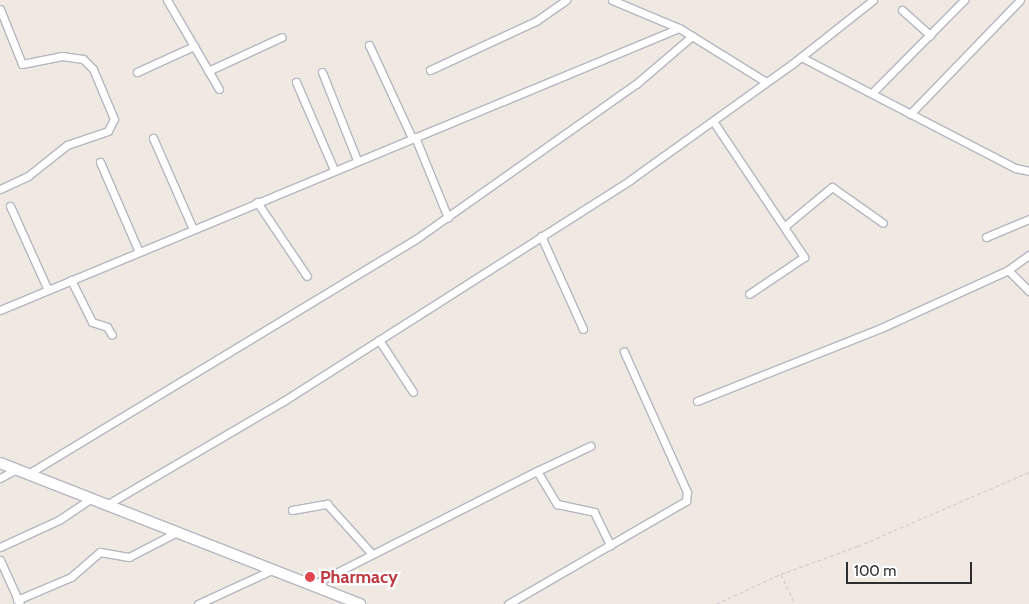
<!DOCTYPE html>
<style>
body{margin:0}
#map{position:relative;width:1029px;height:604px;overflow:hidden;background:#efe9e1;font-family:Cabin,sans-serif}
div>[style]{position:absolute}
.path>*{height:1px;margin-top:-0.5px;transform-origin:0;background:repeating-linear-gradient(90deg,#c9c9c9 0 4px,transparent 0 6.5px)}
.roads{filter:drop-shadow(1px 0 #b4b7c1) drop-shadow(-1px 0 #b4b7c1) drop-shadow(0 1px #b4b7c1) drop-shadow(0 -1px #b4b7c1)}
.minor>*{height:7px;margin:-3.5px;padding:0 3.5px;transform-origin:3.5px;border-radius:3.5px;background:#fff}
.secondary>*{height:10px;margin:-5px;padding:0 5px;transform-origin:5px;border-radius:5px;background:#fff}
.dots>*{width:14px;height:14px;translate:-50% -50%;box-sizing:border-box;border:2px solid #fff;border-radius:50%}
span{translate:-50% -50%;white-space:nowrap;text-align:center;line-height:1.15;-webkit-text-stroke:4.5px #fff;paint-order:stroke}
.health-label{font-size:18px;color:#be3a42;font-weight:700}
.left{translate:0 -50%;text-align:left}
.scale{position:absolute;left:846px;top:562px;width:126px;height:22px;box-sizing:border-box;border:2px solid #2e2e2e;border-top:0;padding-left:6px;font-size:15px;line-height:18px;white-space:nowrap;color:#2e2e2e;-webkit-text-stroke:4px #fff;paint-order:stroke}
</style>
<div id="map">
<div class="path">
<i style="left:781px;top:574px;width:82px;rotate:-20deg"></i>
<i style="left:858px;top:546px;width:186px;rotate:-23.4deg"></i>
<i style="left:716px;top:604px;width:72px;rotate:-24.8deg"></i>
<i style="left:781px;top:574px;width:33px;rotate:65deg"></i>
</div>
<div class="roads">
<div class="minor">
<i style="left:167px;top:0;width:103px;rotate:59.7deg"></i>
<i style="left:612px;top:0;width:73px;rotate:22.7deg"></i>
<i style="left:679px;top:28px;width:102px;rotate:31.8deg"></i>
<i style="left:0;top:9px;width:59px;rotate:68.2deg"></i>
<i style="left:22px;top:64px;width:41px;rotate:-11.3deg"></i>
<i style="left:62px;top:56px;width:21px;rotate:8deg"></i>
<i style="left:83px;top:59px;width:14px;rotate:45deg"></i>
<i style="left:93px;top:69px;width:54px;rotate:67.2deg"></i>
<i style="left:114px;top:119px;width:13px;rotate:117deg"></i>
<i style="left:108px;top:131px;width:43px;rotate:161.1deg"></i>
<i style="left:67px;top:145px;width:50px;rotate:141.5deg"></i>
<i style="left:28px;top:176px;width:31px;rotate:155deg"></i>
<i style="left:902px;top:10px;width:38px;rotate:42deg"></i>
<i style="left:369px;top:45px;width:102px;rotate:65.2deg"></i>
<i style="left:801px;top:57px;width:241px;rotate:27.4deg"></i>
<i style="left:1015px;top:168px;width:14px;rotate:12deg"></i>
<i style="left:430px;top:70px;width:117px;rotate:-24.8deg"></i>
<i style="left:536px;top:21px;width:37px;rotate:-35deg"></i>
<i style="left:208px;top:71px;width:81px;rotate:-24.7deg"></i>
<i style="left:137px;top:72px;width:63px;rotate:-24.5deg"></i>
<i style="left:322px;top:72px;width:95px;rotate:68.3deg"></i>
<i style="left:296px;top:82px;width:96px;rotate:66.6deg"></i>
<i style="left:872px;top:93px;width:131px;rotate:-45.3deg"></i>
<i style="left:910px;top:114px;width:158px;rotate:-46deg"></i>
<i style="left:713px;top:121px;width:164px;rotate:56.2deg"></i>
<i style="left:804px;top:257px;width:66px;rotate:146.1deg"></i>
<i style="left:415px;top:137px;width:87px;rotate:67.8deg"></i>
<i style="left:153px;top:138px;width:99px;rotate:66.3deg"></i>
<i style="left:100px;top:162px;width:98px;rotate:66.6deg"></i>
<i style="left:257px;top:202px;width:89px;rotate:56deg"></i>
<i style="left:10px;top:206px;width:92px;rotate:65.7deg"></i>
<i style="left:785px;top:226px;width:61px;rotate:-39.7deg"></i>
<i style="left:832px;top:187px;width:62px;rotate:35.2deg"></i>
<i style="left:541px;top:236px;width:102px;rotate:65.7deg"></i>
<i style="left:986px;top:237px;width:47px;rotate:-22.7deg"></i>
<i style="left:1008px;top:270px;width:30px;rotate:45deg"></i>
<i style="left:71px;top:280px;width:47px;rotate:63.4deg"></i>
<i style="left:92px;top:322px;width:16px;rotate:18deg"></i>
<i style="left:107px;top:327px;width:9px;rotate:58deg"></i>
<i style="left:0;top:310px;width:735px;rotate:-22.55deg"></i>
<i style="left:379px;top:340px;width:62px;rotate:56.8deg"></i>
<i style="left:697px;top:401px;width:198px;rotate:-21.6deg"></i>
<i style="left:881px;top:328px;width:140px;rotate:-24.5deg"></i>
<i style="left:1008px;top:270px;width:26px;rotate:-36deg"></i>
<i style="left:537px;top:471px;width:59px;rotate:-25.3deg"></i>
<i style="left:28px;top:474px;width:454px;rotate:-31.2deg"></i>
<i style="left:416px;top:239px;width:269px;rotate:-35.2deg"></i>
<i style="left:636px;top:84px;width:74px;rotate:-40.6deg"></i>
<i style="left:0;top:478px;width:17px;rotate:-28deg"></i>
<i style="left:108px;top:504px;width:202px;rotate:-30.4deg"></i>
<i style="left:282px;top:402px;width:413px;rotate:-32.5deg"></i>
<i style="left:630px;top:180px;width:199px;rotate:-35.6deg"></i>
<i style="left:792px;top:64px;width:103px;rotate:-38.3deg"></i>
<i style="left:292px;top:510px;width:36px;rotate:-10deg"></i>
<i style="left:327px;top:504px;width:67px;rotate:48deg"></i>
<i style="left:0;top:547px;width:65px;rotate:-24.6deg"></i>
<i style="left:59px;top:520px;width:40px;rotate:-34deg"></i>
<i style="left:0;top:560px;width:48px;rotate:65.6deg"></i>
<i style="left:314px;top:584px;width:250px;rotate:-26.9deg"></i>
<i style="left:537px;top:471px;width:39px;rotate:59deg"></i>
<i style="left:557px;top:504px;width:38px;rotate:12deg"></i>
<i style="left:594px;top:512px;width:37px;rotate:64deg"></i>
<i style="left:17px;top:600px;width:59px;rotate:-23.1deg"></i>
<i style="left:71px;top:577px;width:38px;rotate:-41deg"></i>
<i style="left:100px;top:552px;width:29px;rotate:10deg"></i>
<i style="left:129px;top:557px;width:54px;rotate:-27.5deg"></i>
<i style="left:198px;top:604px;width:84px;rotate:-24.7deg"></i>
<i style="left:508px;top:604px;width:206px;rotate:-30.1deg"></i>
<i style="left:686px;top:501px;width:9px;rotate:-84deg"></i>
<i style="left:687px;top:492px;width:154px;rotate:-114.2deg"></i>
</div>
<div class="secondary">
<i style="left:0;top:463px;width:387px;rotate:21.4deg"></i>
</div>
</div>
<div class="dots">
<i style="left:310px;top:577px;background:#e0444e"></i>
</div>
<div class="health-label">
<span class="left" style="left:320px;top:577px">Pharmacy</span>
</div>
<div class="scale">100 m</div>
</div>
